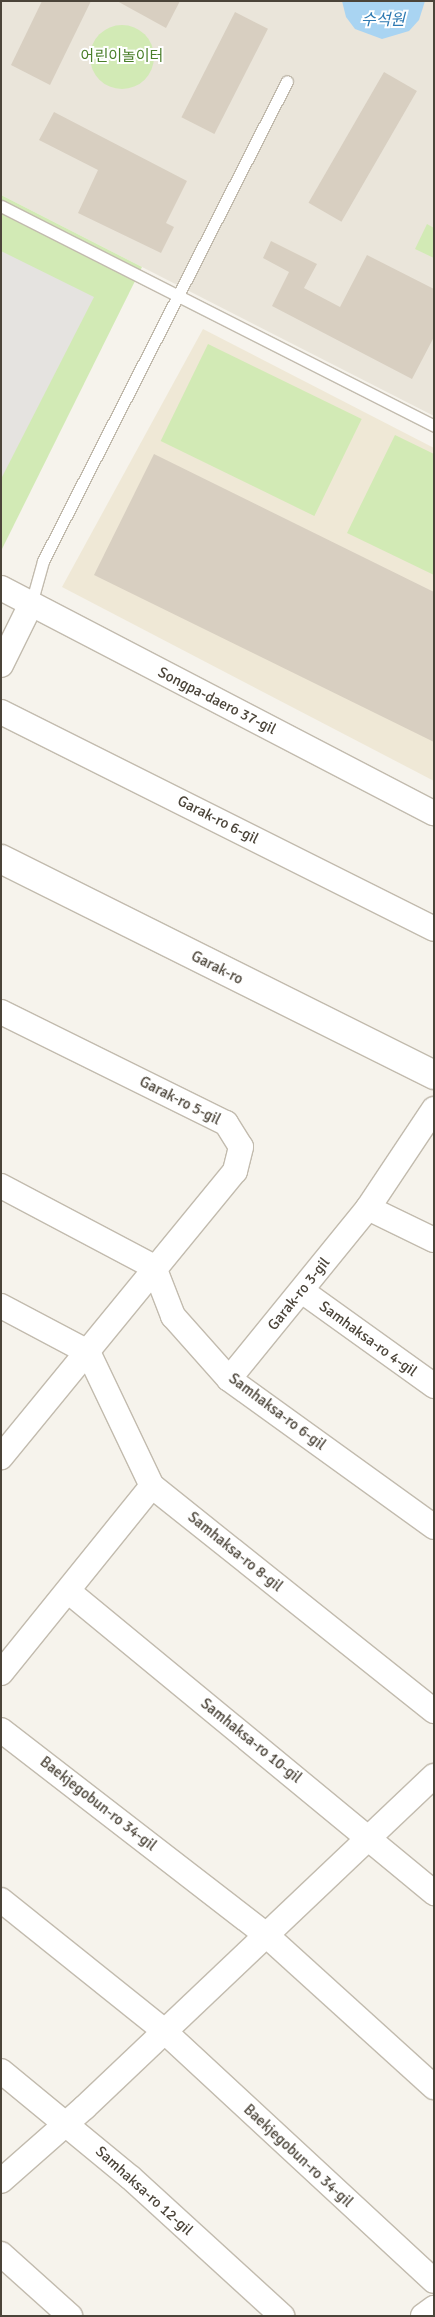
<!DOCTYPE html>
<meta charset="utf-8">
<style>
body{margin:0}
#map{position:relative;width:435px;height:2317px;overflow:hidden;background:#f6f3ec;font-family:Signika,"Noto Sans KR",sans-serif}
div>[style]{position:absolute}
.residential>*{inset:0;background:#eae5da}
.education>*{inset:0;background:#efe8d6}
.green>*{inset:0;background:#d2eab5;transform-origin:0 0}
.round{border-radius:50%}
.parking>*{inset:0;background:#e5e3e0}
.water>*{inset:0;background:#a9d4f2}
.building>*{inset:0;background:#d8cfc1;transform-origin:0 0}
.roads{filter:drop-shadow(1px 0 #c2bbae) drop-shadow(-1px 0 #c2bbae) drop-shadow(0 1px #c2bbae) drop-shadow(0 -1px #c2bbae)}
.service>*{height:11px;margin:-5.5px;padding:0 5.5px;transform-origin:5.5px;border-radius:5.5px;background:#fff}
.minor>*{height:24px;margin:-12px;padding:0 12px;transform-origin:12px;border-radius:12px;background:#fff}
.tertiary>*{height:28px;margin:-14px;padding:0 14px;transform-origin:14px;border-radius:14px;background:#fff}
span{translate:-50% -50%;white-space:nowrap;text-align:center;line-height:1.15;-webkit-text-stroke:4px #fff;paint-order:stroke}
.park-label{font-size:15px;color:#4a7f2a}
.street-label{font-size:15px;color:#4b4439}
.water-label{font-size:16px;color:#2e7ab2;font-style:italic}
.frame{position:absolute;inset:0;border:2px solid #4b4439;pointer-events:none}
</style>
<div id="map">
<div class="residential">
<i style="clip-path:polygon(1px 1px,434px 1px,434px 416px,1px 195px)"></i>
</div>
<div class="education">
<i style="clip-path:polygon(203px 329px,434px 448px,434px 781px,62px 587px)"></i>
</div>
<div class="green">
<i class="round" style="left:90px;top:25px;width:64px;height:64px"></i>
<i style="clip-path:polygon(1px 195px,142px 267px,1px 551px)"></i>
<i style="clip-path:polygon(427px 224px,434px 228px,434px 258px,415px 249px)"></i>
<i style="left:208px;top:344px;width:171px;height:108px;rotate:26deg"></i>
<i style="clip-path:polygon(395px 435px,434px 454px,434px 575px,347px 533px)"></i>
</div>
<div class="parking">
<i style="clip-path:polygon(1px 251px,94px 297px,1px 479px)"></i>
</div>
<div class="water">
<i style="clip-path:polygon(342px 1px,425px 1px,419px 20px,409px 31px,382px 39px,355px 29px,346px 17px)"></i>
</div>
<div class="building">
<i style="clip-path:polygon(42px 1px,91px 1px,50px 85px,11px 65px)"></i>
<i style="clip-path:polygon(117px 1px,180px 1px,166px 28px)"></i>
<i style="left:235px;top:12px;width:37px;height:118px;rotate:27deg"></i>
<i style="left:384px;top:72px;width:38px;height:151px;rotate:30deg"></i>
<i style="clip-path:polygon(54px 112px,187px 181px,166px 223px,174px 227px,161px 253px,78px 213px,98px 170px,39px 140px)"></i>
<i style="clip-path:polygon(271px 241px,317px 264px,304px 288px,340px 307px,367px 255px,434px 289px,434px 337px,412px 379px,272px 306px,289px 272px,263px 258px)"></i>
<i style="clip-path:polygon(154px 454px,434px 592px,434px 742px,94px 575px)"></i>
</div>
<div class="roads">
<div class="service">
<i style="left:1px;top:206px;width:486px;rotate:26.9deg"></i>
<i style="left:31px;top:604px;width:45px;rotate:-74.4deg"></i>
<i style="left:43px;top:561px;width:538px;rotate:-63.05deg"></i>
</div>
<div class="minor">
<i style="left:1px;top:588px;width:488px;rotate:27.5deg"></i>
<i style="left:1px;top:665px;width:68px;rotate:-63.8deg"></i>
<i style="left:1px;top:712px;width:484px;rotate:26.6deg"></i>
<i style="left:1px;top:1012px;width:251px;rotate:26.3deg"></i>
<i style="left:226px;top:1123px;width:28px;rotate:58deg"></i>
<i style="left:241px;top:1147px;width:25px;rotate:104deg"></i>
<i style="left:235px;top:1171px;width:370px;rotate:129.3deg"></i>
<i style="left:1px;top:1186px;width:173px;rotate:27.9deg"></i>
<i style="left:154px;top:1267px;width:53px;rotate:68.8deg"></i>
<i style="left:173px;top:1316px;width:84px;rotate:48.4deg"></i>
<i style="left:229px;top:1379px;width:253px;rotate:35.8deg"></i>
<i style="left:368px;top:1208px;width:73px;rotate:25.9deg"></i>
<i style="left:302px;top:1291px;width:163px;rotate:35.7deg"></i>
<i style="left:1px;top:1306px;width:98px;rotate:27.9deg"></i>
<i style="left:88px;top:1352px;width:148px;rotate:64.5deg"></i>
<i style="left:152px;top:1486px;width:361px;rotate:38.6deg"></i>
<i style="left:229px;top:1379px;width:220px;rotate:-50.9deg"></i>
<i style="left:368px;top:1208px;width:119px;rotate:-56.3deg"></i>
<i style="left:68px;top:1591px;width:475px;rotate:39.5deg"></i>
<i style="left:1px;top:1673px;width:240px;rotate:-51.1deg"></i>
<i style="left:1px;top:1730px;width:334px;rotate:37.7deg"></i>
<i style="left:265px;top:1934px;width:228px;rotate:42.2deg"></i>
<i style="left:1px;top:1900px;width:208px;rotate:38.7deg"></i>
<i style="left:163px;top:2030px;width:369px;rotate:42.8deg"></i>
<i style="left:1px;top:2071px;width:168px;rotate:39.5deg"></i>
<i style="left:131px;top:2178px;width:205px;rotate:42.4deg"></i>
<i style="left:1px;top:2181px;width:112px;rotate:-41.4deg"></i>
<i style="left:85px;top:2107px;width:481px;rotate:-43.5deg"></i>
<i style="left:1px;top:2254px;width:93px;rotate:41.9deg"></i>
<i style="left:423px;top:2316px;width:14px;rotate:-36deg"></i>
</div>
<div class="tertiary">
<i style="left:1px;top:859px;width:484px;rotate:26.5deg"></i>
</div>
</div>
<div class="park-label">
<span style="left:122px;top:57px">어린이놀이터</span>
</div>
<div class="street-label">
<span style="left:217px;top:701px;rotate:27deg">Songpa-daero 37-gil</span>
<span style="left:218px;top:820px;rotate:27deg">Garak-ro 6-gil</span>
<span style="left:217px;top:968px;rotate:27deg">Garak-ro</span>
<span style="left:180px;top:1101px;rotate:27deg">Garak-ro 5-gil</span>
<span style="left:299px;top:1294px;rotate:-51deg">Garak-ro 3-gil</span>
<span style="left:368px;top:1339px;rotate:36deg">Samhaksa-ro 4-gil</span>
<span style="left:277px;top:1412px;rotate:37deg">Samhaksa-ro 6-gil</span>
<span style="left:235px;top:1552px;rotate:39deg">Samhaksa-ro 8-gil</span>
<span style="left:251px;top:1741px;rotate:39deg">Samhaksa-ro 10-gil</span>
<span style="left:98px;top:1804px;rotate:38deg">Baekjegobun-ro 34-gil</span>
<span style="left:298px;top:2156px;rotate:43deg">Baekjegobun-ro 34-gil</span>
<span style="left:144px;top:2191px;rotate:42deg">Samhaksa-ro 12-gil</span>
</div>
<div class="water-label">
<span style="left:383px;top:20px">수석원</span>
</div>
<div class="frame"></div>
</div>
